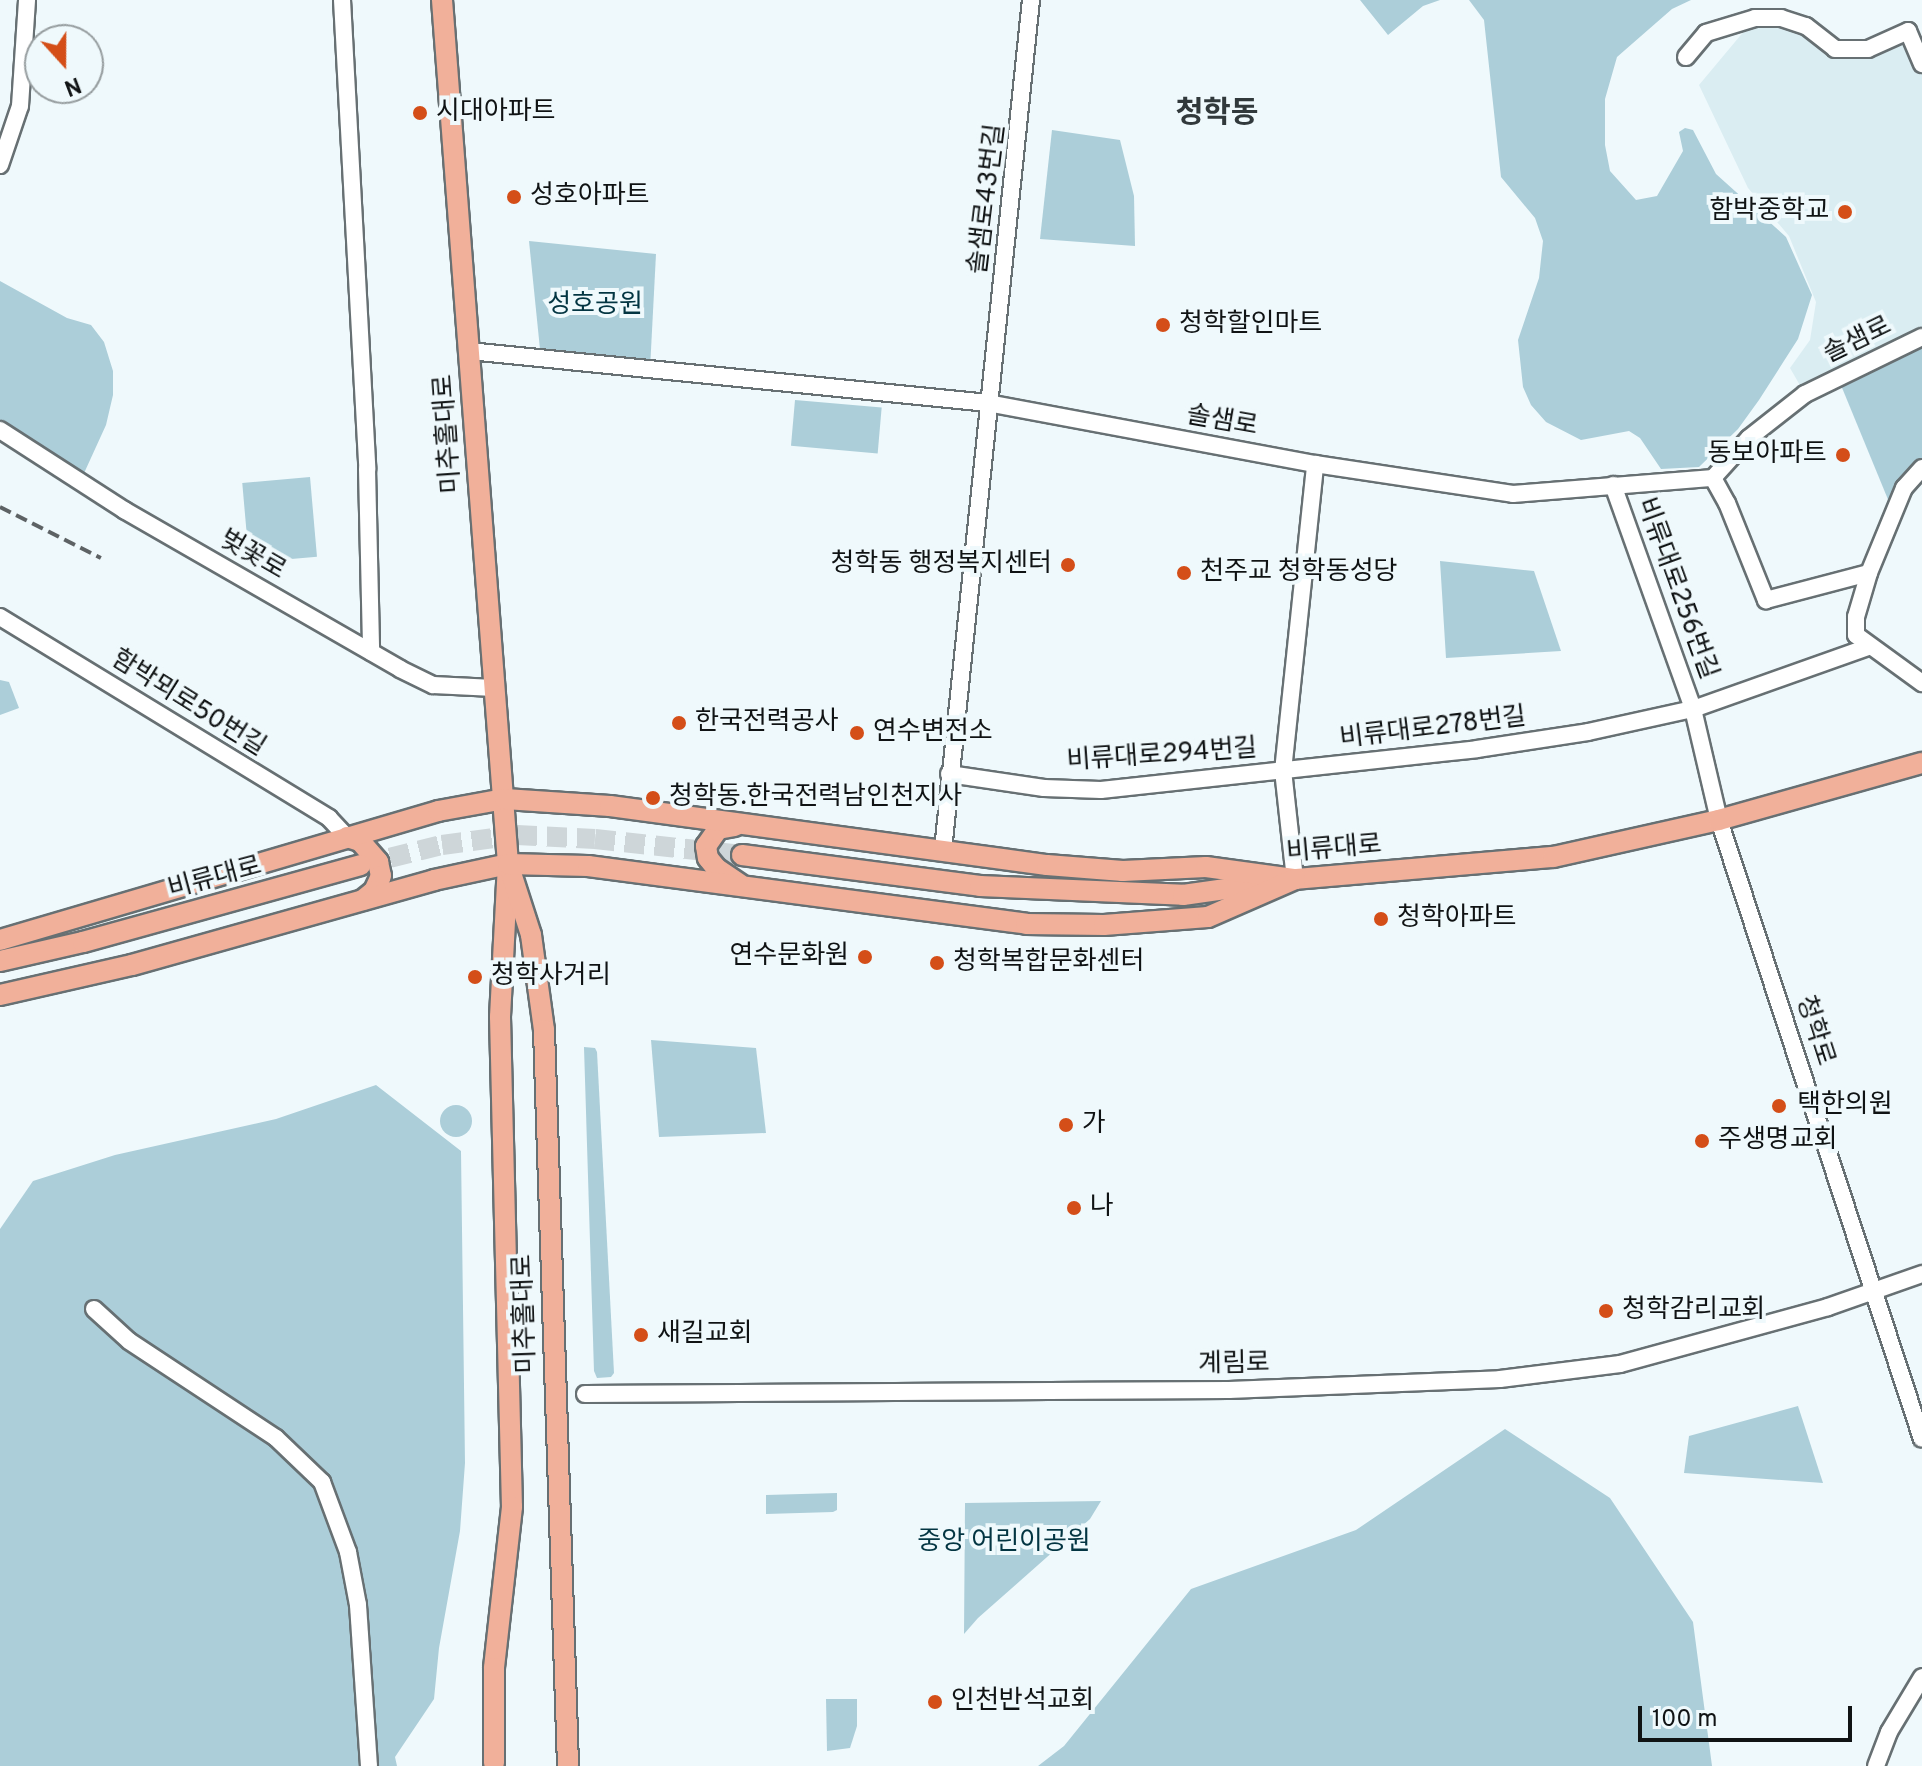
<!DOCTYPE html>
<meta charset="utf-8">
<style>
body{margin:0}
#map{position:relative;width:1922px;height:1766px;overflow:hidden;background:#eff9fc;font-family:Overpass,"Noto Sans KR",sans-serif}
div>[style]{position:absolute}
.built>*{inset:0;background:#daedf2}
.green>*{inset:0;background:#acced9;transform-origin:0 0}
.round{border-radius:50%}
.major-tunnel>*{height:20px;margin-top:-10px;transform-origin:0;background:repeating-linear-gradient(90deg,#ced6d9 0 20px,transparent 0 30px)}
.roads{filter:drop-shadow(2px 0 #677073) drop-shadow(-2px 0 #677073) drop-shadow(0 2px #677073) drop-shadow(0 -2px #677073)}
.minor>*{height:16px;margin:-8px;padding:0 8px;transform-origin:8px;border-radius:8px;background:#fff}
.major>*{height:20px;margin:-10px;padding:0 10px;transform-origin:10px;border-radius:10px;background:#f1b09a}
.rail>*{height:4px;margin-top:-2px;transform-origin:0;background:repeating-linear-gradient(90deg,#5d6264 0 12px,transparent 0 18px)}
.dots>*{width:22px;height:22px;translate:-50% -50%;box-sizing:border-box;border:4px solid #eff9fc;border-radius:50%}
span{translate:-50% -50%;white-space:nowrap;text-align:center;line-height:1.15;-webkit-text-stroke:8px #eff9fc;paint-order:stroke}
.poi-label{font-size:26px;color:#101314}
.left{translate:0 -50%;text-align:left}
.right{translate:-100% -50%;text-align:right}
.street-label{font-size:26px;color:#101314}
.park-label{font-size:26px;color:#033542}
.quarter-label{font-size:30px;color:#31393b;font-weight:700}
.north{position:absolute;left:24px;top:24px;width:80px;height:80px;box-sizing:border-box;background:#eff9fc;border:2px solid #969d9f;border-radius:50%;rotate:159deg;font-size:22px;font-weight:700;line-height:32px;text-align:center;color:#101314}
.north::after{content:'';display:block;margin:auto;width:28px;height:36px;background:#d44e18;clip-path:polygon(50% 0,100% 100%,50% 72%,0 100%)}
.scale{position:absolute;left:1638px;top:1706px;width:214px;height:36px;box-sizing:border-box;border:4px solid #101314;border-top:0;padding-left:10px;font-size:24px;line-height:28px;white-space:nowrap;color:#101314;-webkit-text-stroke:6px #eff9fc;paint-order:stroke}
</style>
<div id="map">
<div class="built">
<i style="clip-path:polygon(1755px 18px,1781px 18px,1835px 49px,1908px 31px,1922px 64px,1922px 337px,1805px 394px,1790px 368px,1810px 340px,1816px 302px,1789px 236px,1748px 188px,1699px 85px)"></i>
</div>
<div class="green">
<i style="clip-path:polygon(1360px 0,1440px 0,1423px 6px,1388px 35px)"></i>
<i style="clip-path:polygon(1469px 0,1691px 0,1672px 9px,1617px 57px,1605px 99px,1605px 145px,1610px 171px,1636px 200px,1657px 196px,1683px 151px,1679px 132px,1685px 128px,1693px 130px,1716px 174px,1786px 237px,1812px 295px,1798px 339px,1759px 400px,1738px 429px,1699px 467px,1661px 469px,1640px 438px,1629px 431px,1581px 440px,1546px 422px,1531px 405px,1523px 387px,1518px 340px,1539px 278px,1543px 241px,1535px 218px,1501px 177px,1484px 20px)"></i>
<i style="clip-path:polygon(1052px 130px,1120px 140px,1134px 196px,1135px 246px,1040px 239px)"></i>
<i style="clip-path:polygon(529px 241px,656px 254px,650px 369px,541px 359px)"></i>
<i style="clip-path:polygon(0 281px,67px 318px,91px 325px,104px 342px,113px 371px,113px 395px,106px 425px,80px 482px,0 430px)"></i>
<i style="clip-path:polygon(1922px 340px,1922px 468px,1894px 514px,1838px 378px)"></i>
<i style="left:795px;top:400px;width:87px;height:46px;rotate:5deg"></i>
<i style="left:310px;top:477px;width:80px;height:68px;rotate:85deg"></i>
<i style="clip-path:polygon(1440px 561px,1534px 571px,1561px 651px,1446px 658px)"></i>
<i style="clip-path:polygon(0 680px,9px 682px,19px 708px,0 715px)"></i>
<i style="clip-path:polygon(651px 1040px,756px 1048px,766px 1133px,659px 1137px)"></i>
<i style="clip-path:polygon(584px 1047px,595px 1048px,597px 1052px,614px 1373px,611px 1377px,597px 1378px,594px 1371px)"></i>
<i style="clip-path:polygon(376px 1085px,461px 1151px,465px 1463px,460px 1531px,439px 1648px,434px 1699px,395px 1757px,397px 1766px,0 1766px,0 1229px,33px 1181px,115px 1155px,276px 1119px)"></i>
<i class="round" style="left:440px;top:1105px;width:32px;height:32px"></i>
<i style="clip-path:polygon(1798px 1406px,1823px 1483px,1684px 1473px,1689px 1436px)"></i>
<i style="clip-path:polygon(1505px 1429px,1610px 1498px,1693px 1622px,1712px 1766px,1038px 1766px,1064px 1746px,1191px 1589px,1356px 1530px)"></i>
<i style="clip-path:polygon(837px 1493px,837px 1510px,833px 1512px,766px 1514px,766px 1495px)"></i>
<i style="clip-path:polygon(1101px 1501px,1090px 1519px,978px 1618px,964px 1634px,965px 1503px)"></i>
<i style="clip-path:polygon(826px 1699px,857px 1699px,857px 1726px,850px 1748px,827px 1751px)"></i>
</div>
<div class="major-tunnel">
<i style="left:361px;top:865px;width:83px;rotate:-13.9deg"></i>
<i style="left:442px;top:845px;width:76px;rotate:-7.6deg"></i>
<i style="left:517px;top:835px;width:78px;rotate:2.9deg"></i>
<i style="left:595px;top:839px;width:148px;rotate:6.2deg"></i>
</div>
<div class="roads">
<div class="minor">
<i style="left:342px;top:0;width:470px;rotate:86.9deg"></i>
<i style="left:367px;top:469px;width:183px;rotate:88.7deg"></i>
<i style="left:1686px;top:57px;width:31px;rotate:-50deg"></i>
<i style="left:1706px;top:33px;width:51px;rotate:-17deg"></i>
<i style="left:1755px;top:18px;width:26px"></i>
<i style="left:1781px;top:18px;width:26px;rotate:18deg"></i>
<i style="left:1806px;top:26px;width:37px;rotate:38deg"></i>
<i style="left:1835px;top:49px;width:33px"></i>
<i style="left:1868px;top:49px;width:44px;rotate:-24.2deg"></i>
<i style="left:1908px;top:31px;width:36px;rotate:67deg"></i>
<i style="left:0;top:165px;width:62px;rotate:-71.3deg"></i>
<i style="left:20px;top:106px;width:106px;rotate:-86.2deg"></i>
<i style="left:469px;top:351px;width:522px;rotate:5.72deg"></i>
<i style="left:988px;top:403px;width:333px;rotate:10.6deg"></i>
<i style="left:1315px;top:464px;width:200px;rotate:8.6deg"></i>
<i style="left:1513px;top:494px;width:201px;rotate:-4.6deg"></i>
<i style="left:1713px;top:478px;width:54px;rotate:-48deg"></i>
<i style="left:1749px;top:438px;width:71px;rotate:-38.2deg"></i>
<i style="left:1805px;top:394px;width:130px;rotate:-26deg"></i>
<i style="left:0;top:430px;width:148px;rotate:32.8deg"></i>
<i style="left:124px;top:510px;width:319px;rotate:29.9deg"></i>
<i style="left:400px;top:669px;width:37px;rotate:26deg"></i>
<i style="left:433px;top:685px;width:61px;rotate:2.8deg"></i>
<i style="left:1922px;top:468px;width:27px;rotate:132deg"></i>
<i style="left:1904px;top:488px;width:92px;rotate:112.4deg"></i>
<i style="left:1869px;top:573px;width:46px;rotate:106.5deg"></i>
<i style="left:1856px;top:617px;width:18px;rotate:90deg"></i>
<i style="left:1856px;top:635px;width:82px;rotate:36deg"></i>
<i style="left:1713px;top:478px;width:29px;rotate:61deg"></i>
<i style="left:1727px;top:503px;width:105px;rotate:68.1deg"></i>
<i style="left:1766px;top:600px;width:106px;rotate:-14.7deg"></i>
<i style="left:1613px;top:485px;width:238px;rotate:70.3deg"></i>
<i style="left:1693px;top:709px;width:114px;rotate:76.8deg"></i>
<i style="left:1719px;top:820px;width:651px;rotate:71.84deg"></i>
<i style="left:0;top:617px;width:386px;rotate:31.4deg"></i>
<i style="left:329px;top:818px;width:26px;rotate:47deg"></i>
<i style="left:949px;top:774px;width:96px;rotate:8.4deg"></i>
<i style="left:1044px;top:788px;width:57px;rotate:2deg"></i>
<i style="left:1101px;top:790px;width:378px;rotate:-6.2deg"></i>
<i style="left:1477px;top:749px;width:112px;rotate:-8.7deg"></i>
<i style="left:1588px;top:732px;width:107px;rotate:-12.4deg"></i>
<i style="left:1693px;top:709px;width:186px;rotate:-19.5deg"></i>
<i style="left:943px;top:850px;width:855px;rotate:-84.09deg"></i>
<i style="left:1295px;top:879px;width:109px;rotate:-96.3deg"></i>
<i style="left:1283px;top:771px;width:309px;rotate:-84deg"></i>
<i style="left:94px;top:1309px;width:47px;rotate:42.4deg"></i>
<i style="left:129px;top:1341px;width:176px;rotate:33.4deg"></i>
<i style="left:276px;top:1438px;width:64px;rotate:43.7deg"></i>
<i style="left:322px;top:1482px;width:75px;rotate:69.6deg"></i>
<i style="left:348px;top:1552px;width:54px;rotate:79.3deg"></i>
<i style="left:358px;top:1605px;width:161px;rotate:86.1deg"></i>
<i style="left:585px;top:1394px;width:644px;rotate:-0.36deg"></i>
<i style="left:1229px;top:1390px;width:271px;rotate:-2.3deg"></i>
<i style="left:1500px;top:1379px;width:121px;rotate:-7.1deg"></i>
<i style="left:1620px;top:1364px;width:216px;rotate:-15.3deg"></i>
<i style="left:1828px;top:1307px;width:100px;rotate:-19.3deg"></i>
<i style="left:1876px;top:1766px;width:36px;rotate:-69deg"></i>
<i style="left:1889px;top:1732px;width:64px;rotate:-59deg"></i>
</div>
<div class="major">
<i style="left:442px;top:0;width:867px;rotate:85.63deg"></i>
<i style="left:508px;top:864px;width:153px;rotate:93deg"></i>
<i style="left:500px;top:1017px;width:490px;rotate:88.6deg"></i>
<i style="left:512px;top:1507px;width:162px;rotate:96.4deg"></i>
<i style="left:494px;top:1668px;width:95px;rotate:90deg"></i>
<i style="left:735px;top:826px;width:17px;rotate:170deg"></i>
<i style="left:718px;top:829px;width:21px;rotate:125deg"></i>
<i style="left:706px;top:846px;width:12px;rotate:81deg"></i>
<i style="left:708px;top:858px;width:13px;rotate:51deg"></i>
<i style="left:716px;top:868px;width:29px;rotate:34deg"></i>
<i style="left:347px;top:837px;width:14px;rotate:17deg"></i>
<i style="left:360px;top:841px;width:28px;rotate:49deg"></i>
<i style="left:378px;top:862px;width:14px;rotate:78deg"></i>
<i style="left:381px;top:876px;width:17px;rotate:115deg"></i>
<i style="left:374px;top:891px;width:14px;rotate:141deg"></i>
<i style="left:742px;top:855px;width:240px;rotate:7.4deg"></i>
<i style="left:980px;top:886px;width:203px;rotate:2.5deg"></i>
<i style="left:1183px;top:895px;width:113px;rotate:-8.1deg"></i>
<i style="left:1295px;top:879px;width:259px;rotate:-4.9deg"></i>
<i style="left:1553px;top:857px;width:170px;rotate:-12.6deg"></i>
<i style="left:1719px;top:820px;width:211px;rotate:-15.7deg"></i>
<i style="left:512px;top:876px;width:62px;rotate:72.1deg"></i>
<i style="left:531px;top:935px;width:96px;rotate:82.2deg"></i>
<i style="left:544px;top:1030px;width:736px;rotate:88.13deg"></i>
<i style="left:0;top:940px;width:457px;rotate:-16.4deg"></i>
<i style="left:438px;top:811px;width:68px;rotate:-10.2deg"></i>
<i style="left:505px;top:799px;width:105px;rotate:3.8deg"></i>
<i style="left:610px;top:806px;width:441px;rotate:7.7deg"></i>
<i style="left:1047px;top:865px;width:76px;rotate:4.5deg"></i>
<i style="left:1123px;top:871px;width:83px;rotate:-2.8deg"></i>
<i style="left:1206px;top:867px;width:90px;rotate:7.7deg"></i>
<i style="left:0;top:961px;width:85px;rotate:-12.9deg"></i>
<i style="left:83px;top:942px;width:288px;rotate:-15.5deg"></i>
<i style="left:0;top:995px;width:135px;rotate:-12.8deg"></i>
<i style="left:132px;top:965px;width:314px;rotate:-15.7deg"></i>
<i style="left:434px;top:880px;width:76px;rotate:-12.2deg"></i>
<i style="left:508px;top:864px;width:80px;rotate:1.4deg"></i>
<i style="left:588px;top:866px;width:442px;rotate:7.5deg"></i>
<i style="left:1026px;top:924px;width:78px;rotate:0.7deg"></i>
<i style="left:1104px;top:925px;width:104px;rotate:-4.4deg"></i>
<i style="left:1208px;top:917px;width:95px;rotate:-23.6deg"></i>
</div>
</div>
<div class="rail">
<i style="left:0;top:507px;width:113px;rotate:26.8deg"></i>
</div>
<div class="dots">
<i style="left:420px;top:113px;background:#d44e18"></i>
<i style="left:514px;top:197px;background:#d44e18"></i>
<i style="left:1845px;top:212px;background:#d44e18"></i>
<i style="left:1163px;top:325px;background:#d44e18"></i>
<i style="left:1843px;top:455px;background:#d44e18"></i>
<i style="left:1068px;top:565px;background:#d44e18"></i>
<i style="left:1184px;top:573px;background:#d44e18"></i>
<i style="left:679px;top:723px;background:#d44e18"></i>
<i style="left:857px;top:733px;background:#d44e18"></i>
<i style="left:653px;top:798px;background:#d44e18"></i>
<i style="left:1381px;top:919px;background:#d44e18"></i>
<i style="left:865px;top:957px;background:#d44e18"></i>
<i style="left:937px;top:963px;background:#d44e18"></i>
<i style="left:475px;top:977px;background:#d44e18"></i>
<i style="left:1779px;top:1106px;background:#d44e18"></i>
<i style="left:1066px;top:1125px;background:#d44e18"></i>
<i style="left:1702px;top:1141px;background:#d44e18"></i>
<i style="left:1074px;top:1208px;background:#d44e18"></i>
<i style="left:1606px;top:1311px;background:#d44e18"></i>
<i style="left:641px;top:1335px;background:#d44e18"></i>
<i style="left:935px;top:1702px;background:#d44e18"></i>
</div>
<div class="poi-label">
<span class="left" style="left:436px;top:113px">시대아파트</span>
<span class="left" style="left:530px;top:197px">성호아파트</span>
<span class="right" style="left:1829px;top:212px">함박중학교</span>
<span class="left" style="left:1179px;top:325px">청학할인마트</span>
<span class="right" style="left:1827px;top:455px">동보아파트</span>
<span class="right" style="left:1052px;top:565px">청학동 행정복지센터</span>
<span class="left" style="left:1200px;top:573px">천주교 청학동성당</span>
<span class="left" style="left:695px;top:723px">한국전력공사</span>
<span class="left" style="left:873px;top:733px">연수변전소</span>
<span class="left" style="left:669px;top:798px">청학동.한국전력남인천지사</span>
<span class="left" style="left:1397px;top:919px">청학아파트</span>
<span class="right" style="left:849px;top:957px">연수문화원</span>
<span class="left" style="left:953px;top:963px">청학복합문화센터</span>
<span class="left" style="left:491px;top:977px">청학사거리</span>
<span class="left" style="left:1797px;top:1106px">택한의원</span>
<span class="left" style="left:1082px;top:1125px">가</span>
<span class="left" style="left:1718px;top:1141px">주생명교회</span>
<span class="left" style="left:1090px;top:1208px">나</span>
<span class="left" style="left:1622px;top:1311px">청학감리교회</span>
<span class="left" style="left:657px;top:1335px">새길교회</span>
<span class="left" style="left:951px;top:1702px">인천반석교회</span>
</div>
<div class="street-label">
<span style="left:988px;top:199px;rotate:-83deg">솔샘로43번길</span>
<span style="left:1858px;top:341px;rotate:-26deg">솔샘로</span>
<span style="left:1222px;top:422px;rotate:10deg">솔샘로</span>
<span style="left:449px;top:434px;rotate:-94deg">미추홀대로</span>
<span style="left:252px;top:556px;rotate:30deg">벚꽃로</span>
<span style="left:1676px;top:589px;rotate:70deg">비류대로256번길</span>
<span style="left:188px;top:704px;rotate:32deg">함박뫼로50번길</span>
<span style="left:1433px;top:729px;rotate:-7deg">비류대로278번길</span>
<span style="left:1162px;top:756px;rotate:-4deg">비류대로294번길</span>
<span style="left:1334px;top:850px;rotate:-5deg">비류대로</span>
<span style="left:215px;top:879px;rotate:-15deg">비류대로</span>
<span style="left:1814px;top:1031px;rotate:72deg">청학로</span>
<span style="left:526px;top:1314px;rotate:-92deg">미추홀대로</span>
<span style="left:1234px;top:1365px;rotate:-1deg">계림로</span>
</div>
<div class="park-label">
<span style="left:595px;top:306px">성호공원</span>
<span style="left:1004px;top:1543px">중앙 어린이공원</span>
</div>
<div class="quarter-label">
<span style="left:1217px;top:115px">청학동</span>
</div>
<div class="north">N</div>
<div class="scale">100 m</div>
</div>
